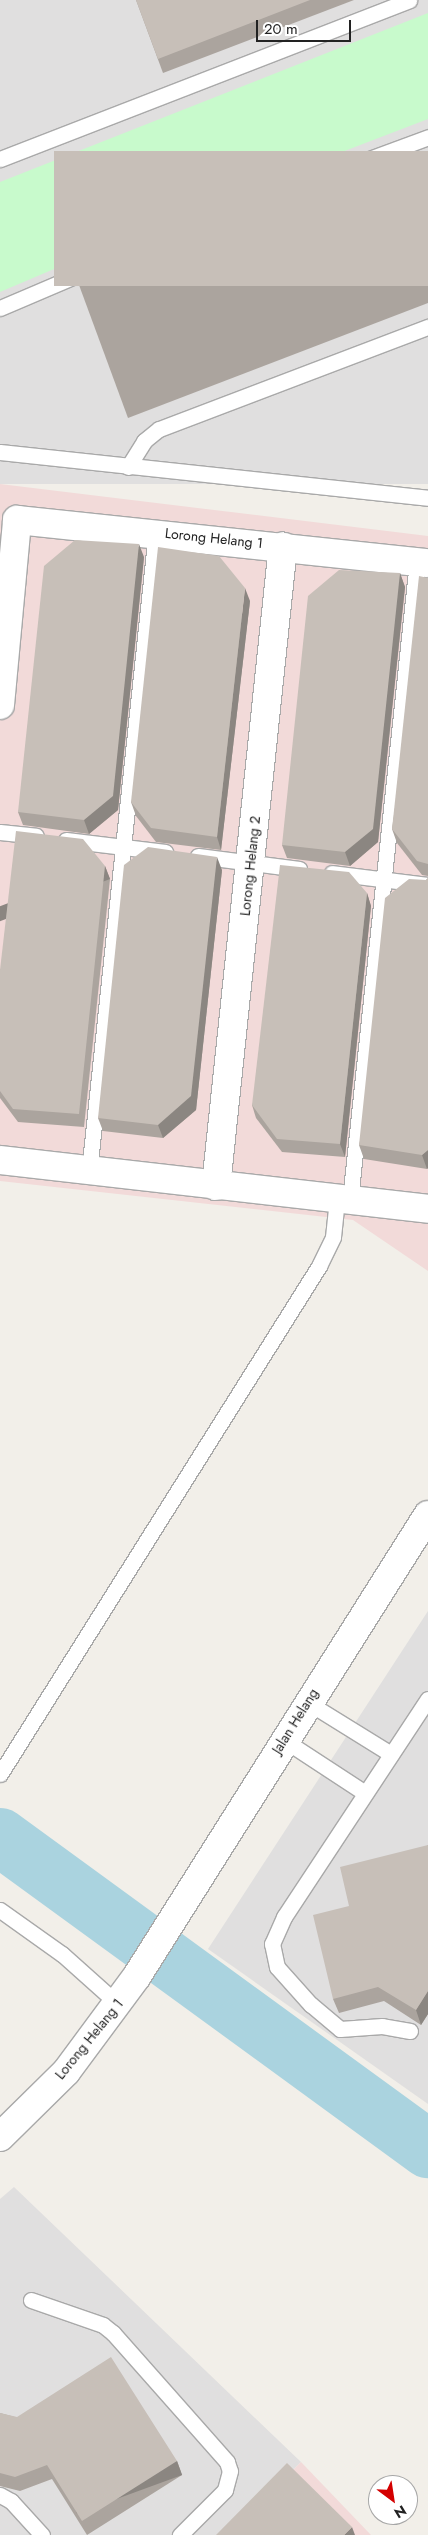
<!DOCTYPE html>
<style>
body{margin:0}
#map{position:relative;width:428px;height:2535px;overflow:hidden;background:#f2efe9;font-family:Jost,sans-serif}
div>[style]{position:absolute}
.residential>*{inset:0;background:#e0dfdf;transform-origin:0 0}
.commercial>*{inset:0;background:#f2dad9}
.park>*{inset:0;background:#c8facc}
.river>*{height:58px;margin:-29px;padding:0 29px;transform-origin:29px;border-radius:29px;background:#aad3df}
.roads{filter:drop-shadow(1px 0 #a9a9a9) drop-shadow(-1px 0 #a9a9a9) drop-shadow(0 1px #a9a9a9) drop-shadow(0 -1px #a9a9a9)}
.service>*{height:15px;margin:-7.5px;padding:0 7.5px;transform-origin:7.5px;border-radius:7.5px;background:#fff}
.minor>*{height:28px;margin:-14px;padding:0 14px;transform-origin:14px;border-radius:14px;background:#fff}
.wall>*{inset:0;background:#aba49e}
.shaded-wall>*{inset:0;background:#8b8681;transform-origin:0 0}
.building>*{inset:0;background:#c7bfb8;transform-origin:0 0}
span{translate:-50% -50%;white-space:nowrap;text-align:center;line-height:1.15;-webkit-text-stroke:4px #fff;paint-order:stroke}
.street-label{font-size:14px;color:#222}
.north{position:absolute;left:368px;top:2475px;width:50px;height:50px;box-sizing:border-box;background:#fff;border:1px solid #a7a7a7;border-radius:50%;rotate:149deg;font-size:14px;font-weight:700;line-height:20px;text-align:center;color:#222}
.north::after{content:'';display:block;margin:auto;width:18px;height:22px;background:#d40000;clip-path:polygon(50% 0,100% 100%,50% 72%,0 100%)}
.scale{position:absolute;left:256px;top:20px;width:95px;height:22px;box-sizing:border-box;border:2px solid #222;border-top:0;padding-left:6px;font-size:15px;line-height:18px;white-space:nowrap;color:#222;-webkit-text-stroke:4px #fff;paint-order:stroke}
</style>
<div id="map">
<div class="residential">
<i style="left:0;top:0;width:428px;height:484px"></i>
<i style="clip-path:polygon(428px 1611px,428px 2104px,208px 1949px)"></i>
<i style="clip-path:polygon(14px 2187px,301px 2462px,229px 2535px,0 2535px,0 2199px)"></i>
</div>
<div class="commercial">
<i style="clip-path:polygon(0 484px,428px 536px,428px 1271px,353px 1220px,0 1181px)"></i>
<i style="clip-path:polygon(301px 2462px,371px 2535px,229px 2535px)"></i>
</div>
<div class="park">
<i style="clip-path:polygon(428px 13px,428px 119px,214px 201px,0 292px,0 182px)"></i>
</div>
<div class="river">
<i style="left:0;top:1837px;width:530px;rotate:36.09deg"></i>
</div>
<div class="roads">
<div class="service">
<i style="left:0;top:159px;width:439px;rotate:-21.2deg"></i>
<i style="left:0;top:308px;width:242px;rotate:-23.1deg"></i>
<i style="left:223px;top:213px;width:219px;rotate:-20.3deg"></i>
<i style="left:0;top:452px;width:430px;rotate:6.1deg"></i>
<i style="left:128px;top:467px;width:31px;rotate:-58deg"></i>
<i style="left:144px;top:441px;width:19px;rotate:-39deg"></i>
<i style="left:159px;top:429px;width:288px;rotate:-20.8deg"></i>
<i style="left:0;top:832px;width:36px;rotate:6deg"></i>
<i style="left:66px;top:840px;width:100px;rotate:6.9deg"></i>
<i style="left:198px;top:856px;width:102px;rotate:7.3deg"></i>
<i style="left:332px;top:873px;width:97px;rotate:7.1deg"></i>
<i style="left:89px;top:1172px;width:643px;rotate:-84.02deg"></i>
<i style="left:350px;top:1200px;width:642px;rotate:-84.01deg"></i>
<i style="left:307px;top:1702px;width:99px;rotate:31.8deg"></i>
<i style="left:284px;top:1740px;width:97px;rotate:33.2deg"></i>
<i style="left:0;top:1774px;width:600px;rotate:-57.87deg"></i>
<i style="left:319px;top:1266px;width:32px;rotate:-64deg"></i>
<i style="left:333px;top:1237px;width:38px;rotate:-84deg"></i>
<i style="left:0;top:1910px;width:76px;rotate:35.4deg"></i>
<i style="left:62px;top:1954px;width:75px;rotate:41.8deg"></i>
<i style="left:410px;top:2031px;width:28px;rotate:-170deg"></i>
<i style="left:382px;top:2026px;width:42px;rotate:175.9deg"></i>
<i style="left:340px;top:2029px;width:38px;rotate:-140deg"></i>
<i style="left:311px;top:2005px;width:51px;rotate:-131.8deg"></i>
<i style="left:277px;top:1967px;width:24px;rotate:-102deg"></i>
<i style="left:272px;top:1944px;width:30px;rotate:-66deg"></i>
<i style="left:284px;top:1917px;width:261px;rotate:-56.6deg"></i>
<i style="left:31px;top:2300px;width:76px;rotate:19.1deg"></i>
<i style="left:103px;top:2325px;width:13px;rotate:39deg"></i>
<i style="left:113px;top:2333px;width:172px;rotate:48.5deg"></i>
<i style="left:227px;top:2462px;width:9px;rotate:72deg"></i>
<i style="left:230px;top:2471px;width:20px;rotate:105deg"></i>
<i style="left:225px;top:2490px;width:64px;rotate:135deg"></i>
<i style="left:0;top:2495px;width:13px;rotate:29deg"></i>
<i style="left:11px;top:2501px;width:46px;rotate:47.6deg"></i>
</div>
<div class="minor">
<i style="left:0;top:705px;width:186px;rotate:-84.7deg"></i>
<i style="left:17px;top:520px;width:413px;rotate:6deg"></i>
<i style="left:0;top:1160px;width:431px;rotate:6.5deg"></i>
<i style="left:216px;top:1186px;width:643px;rotate:-84.02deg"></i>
<i style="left:0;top:2137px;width:93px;rotate:-44.6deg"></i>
<i style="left:66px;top:2072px;width:119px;rotate:-53.5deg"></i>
<i style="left:137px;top:1976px;width:545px;rotate:-57.74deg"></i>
</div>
</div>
<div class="wall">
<i style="clip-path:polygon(136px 0,354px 0,163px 73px)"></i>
<i style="clip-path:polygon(428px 151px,428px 303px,128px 418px,79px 285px)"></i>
<i style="clip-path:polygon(144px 557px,118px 810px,89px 834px,23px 825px,18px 812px)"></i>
<i style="clip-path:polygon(400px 573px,405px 587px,378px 842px,350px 866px,287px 858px,282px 845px)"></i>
<i style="clip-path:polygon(428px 578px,428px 876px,422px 875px,397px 843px,392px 829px)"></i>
<i style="clip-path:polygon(250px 601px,221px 850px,156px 842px,136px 816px,131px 802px)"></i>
<i style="clip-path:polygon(105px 866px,110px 879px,84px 1127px,18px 1122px,0 1098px,0 970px)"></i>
<i style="clip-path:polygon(222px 870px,196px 1110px,163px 1138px,103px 1131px,98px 1118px)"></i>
<i style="clip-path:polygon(428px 878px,428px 1168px,427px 1169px,364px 1159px,359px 1145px,426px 880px)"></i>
<i style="clip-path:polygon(367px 893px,371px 906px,345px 1157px,282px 1152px,256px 1118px,252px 1105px)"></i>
<i style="clip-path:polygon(428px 1845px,428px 2014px,421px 2025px,384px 2001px,339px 2013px,333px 1999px,349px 1906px)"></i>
<i style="clip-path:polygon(0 2413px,177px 2461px,182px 2475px,87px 2535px,52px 2479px,20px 2491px,0 2486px)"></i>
</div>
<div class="shaded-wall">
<i style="clip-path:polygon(139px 544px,144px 557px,118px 810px,89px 834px,84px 820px)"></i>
<i style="clip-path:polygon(400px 573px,405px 587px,378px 842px,350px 866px,345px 852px)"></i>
<i style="clip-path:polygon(245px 588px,250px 601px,221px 850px,217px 837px)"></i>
<i style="clip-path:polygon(217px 857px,222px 870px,196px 1110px,163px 1138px,158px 1125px)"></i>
<i style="left:105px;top:866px;width:14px;height:249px;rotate:69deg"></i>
<i style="clip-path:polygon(367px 893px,371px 906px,345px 1157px,340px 1144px)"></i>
<i style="clip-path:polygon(428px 1150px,428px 1168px,427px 1169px,422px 1155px)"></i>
<i style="clip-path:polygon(428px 1991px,428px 2014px,421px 2025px,416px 2010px)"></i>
<i style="left:177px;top:2461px;width:15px;height:112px;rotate:70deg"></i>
<i style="clip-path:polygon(352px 2527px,355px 2535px,344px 2535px)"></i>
</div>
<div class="building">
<i style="clip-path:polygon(136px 0,310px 0,158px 59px)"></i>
<i style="left:428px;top:151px;width:135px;height:374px;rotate:90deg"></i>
<i style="clip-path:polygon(75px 540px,139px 544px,113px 796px,84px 820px,18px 812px,44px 566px)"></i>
<i style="clip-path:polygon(158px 547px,219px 556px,245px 588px,217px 837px,151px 828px,131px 802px)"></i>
<i style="clip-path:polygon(339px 570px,400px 573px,373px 829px,345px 852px,282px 845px,308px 596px)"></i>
<i style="clip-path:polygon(419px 576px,428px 578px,428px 864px,417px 861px,392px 829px)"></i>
<i style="clip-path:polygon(16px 831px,83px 839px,105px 866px,79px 1114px,13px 1109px,0 1091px,0 970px)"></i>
<i style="clip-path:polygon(148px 847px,217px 857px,191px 1096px,158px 1125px,98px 1118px,124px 865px)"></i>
<i style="clip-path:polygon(280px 865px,349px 872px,367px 893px,340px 1144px,277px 1139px,252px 1105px)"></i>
<i style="clip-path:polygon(428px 878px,428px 1150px,422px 1155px,359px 1145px,385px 898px,409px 879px,426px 880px)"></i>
<i style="clip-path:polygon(428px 1845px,428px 1991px,416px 2010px,378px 1987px,333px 1999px,313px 1915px,349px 1906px,340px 1867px)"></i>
<i style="clip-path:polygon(111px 2357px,177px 2461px,82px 2521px,47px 2465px,15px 2477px,0 2473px,0 2413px,17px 2417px)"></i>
<i style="clip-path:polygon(287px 2463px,352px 2527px,344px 2535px,216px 2535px)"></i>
</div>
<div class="street-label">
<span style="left:214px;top:538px;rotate:6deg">Lorong Helang 1</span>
<span style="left:250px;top:866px;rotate:-84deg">Lorong Helang 2</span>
<span style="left:295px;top:1721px;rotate:-58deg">Jalan Helang</span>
<span style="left:89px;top:2039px;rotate:-51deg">Lorong Helang 1</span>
</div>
<div class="north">N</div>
<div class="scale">20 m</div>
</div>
